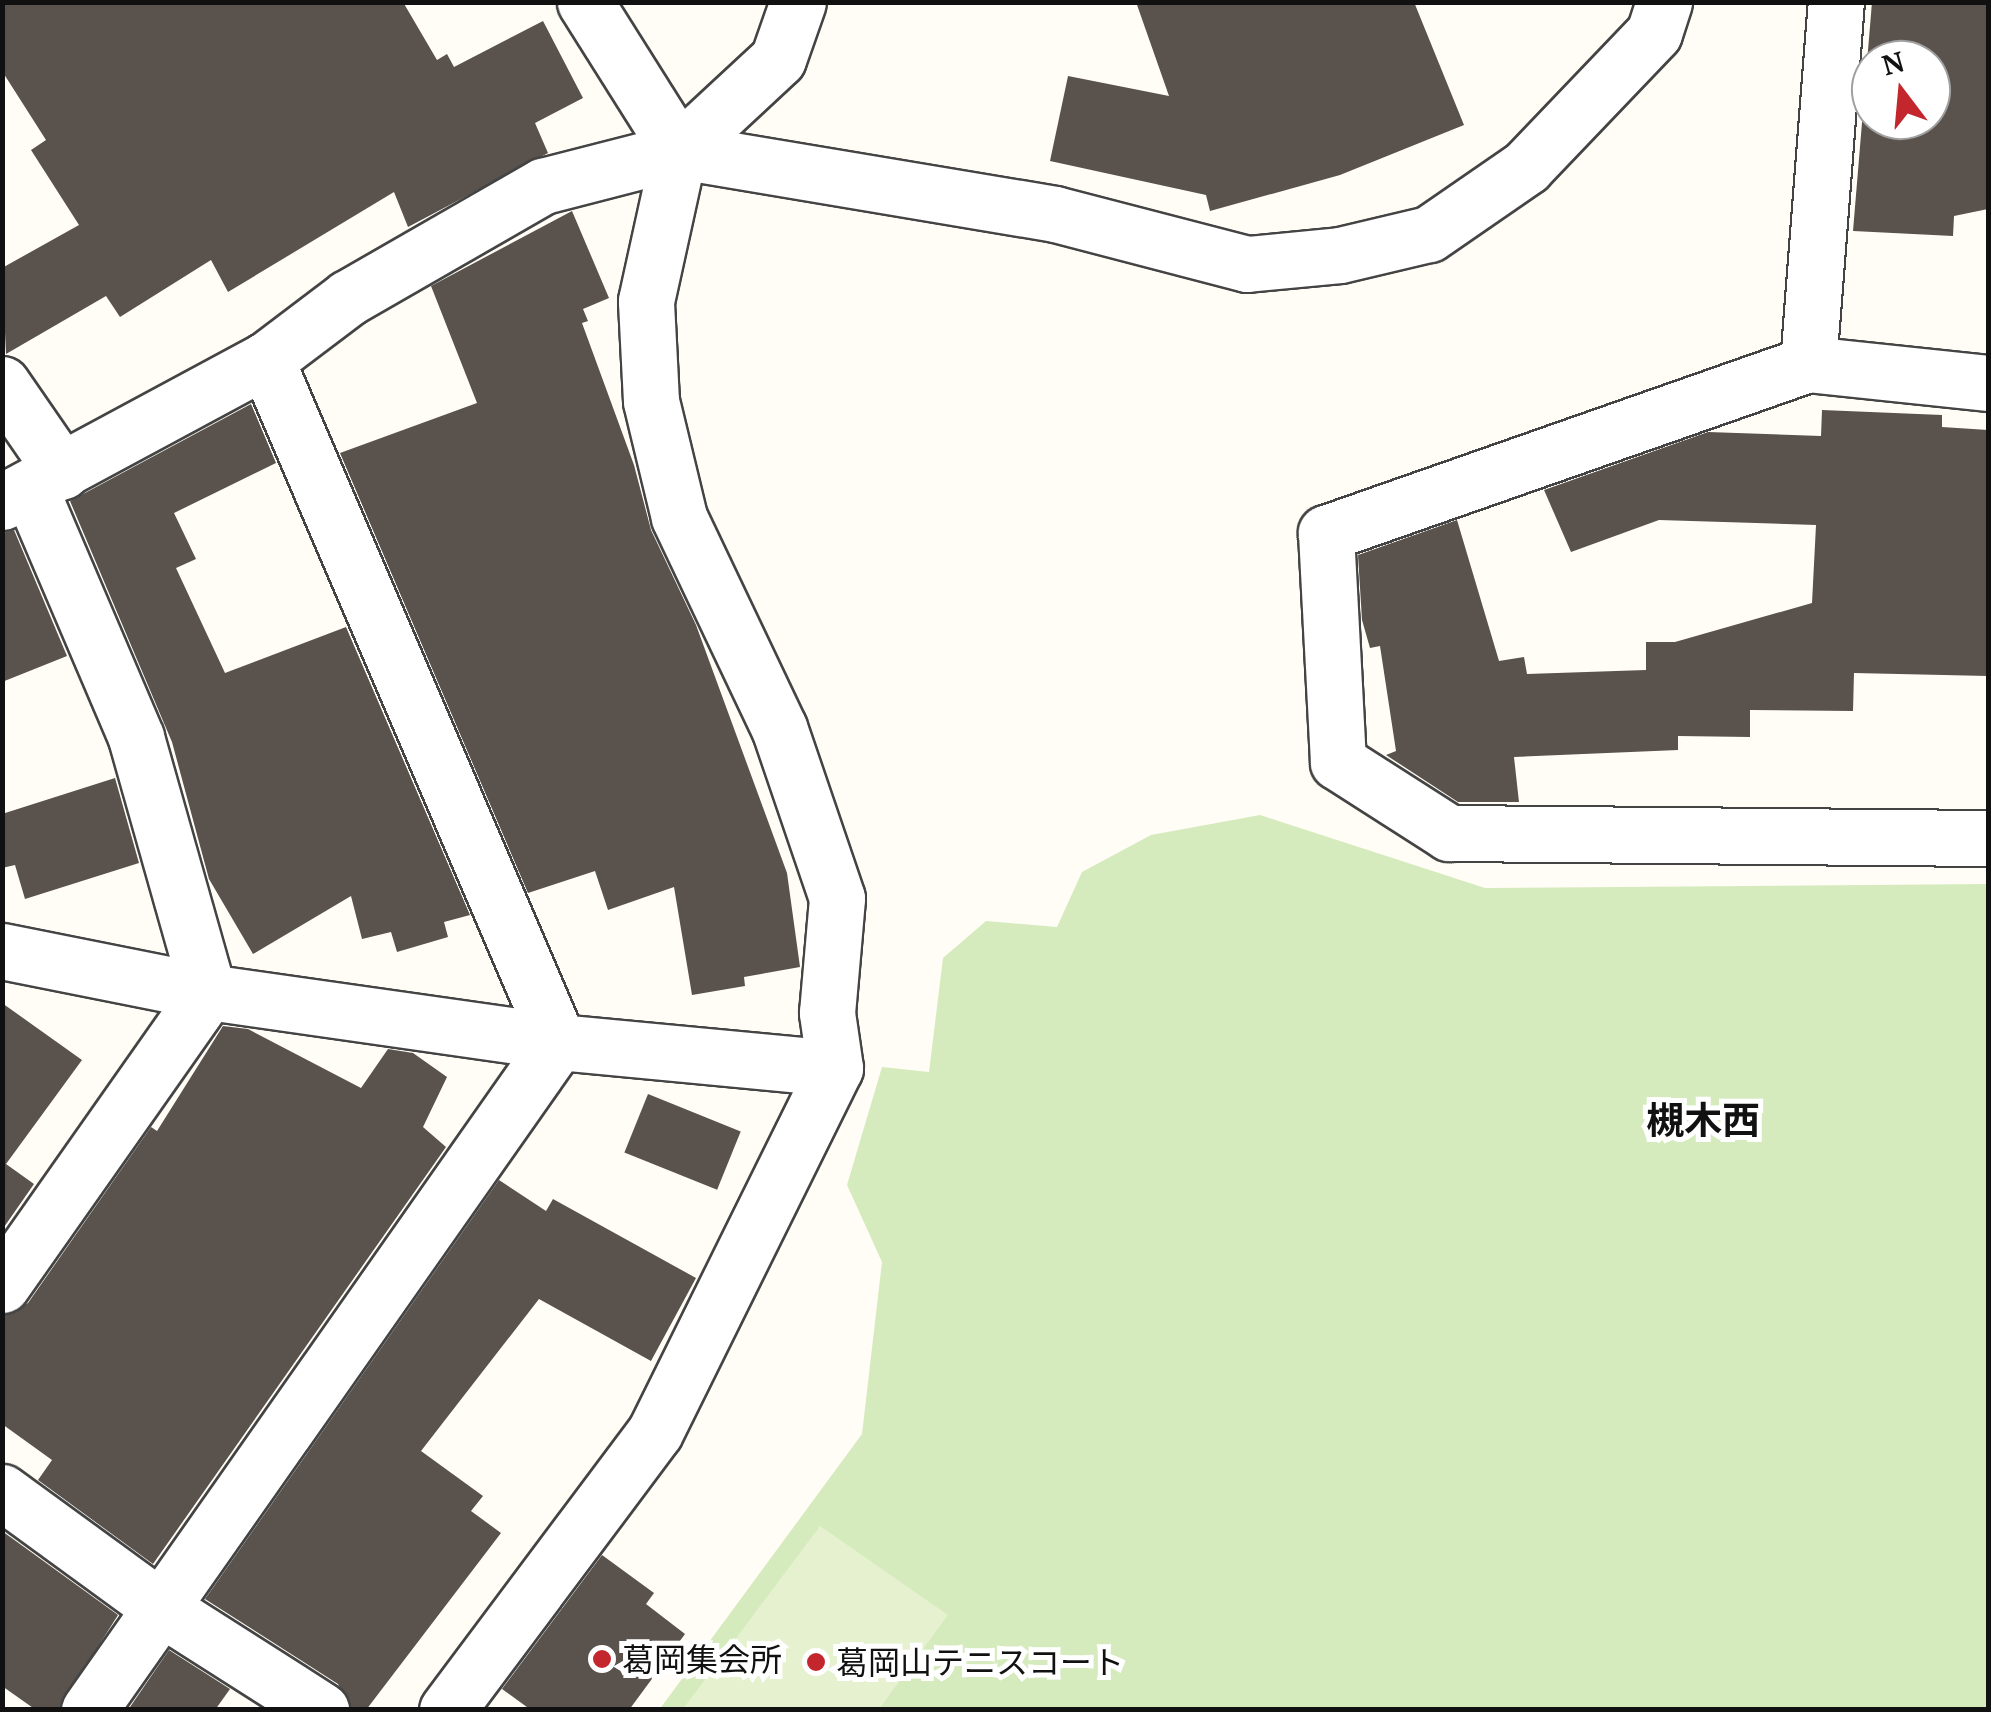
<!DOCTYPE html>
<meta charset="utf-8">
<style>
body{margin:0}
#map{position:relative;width:1991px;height:1712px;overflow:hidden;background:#fffdf5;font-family:"PT Serif","Noto Sans JP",serif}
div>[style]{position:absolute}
.green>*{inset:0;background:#d5ebbd}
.pitch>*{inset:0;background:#e6f2cf}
.building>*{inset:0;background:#5a524d;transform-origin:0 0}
.roads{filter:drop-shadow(2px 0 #444) drop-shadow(-2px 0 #444) drop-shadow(0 2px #444) drop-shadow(0 -2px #444)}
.street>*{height:55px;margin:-27.5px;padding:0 27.5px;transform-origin:27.5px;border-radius:27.5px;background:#fff}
.dots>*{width:28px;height:28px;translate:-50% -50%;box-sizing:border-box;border:5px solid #fff;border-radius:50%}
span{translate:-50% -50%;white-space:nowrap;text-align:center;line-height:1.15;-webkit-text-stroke:10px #fff;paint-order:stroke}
.poi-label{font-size:32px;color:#111}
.left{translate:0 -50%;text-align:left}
.quarter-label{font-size:38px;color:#111;font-weight:700}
.frame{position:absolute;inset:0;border:5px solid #111;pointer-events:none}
.north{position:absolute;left:1851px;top:40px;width:100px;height:100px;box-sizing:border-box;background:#fff;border:2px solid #a0a0a0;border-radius:50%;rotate:344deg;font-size:28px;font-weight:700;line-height:40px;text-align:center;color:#111}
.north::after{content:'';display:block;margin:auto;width:35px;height:45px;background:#c4262e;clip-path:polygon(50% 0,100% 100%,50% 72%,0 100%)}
</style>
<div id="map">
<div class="green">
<i style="clip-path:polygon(1260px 815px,1485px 888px,1988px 884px,1988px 1709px,659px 1710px,862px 1434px,882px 1262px,847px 1185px,882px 1067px,929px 1072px,943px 958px,986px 921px,1057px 927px,1082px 872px,1151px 835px)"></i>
</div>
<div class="pitch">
<i style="clip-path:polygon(820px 1526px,948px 1615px,879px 1709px,683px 1709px)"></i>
</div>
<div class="building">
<i style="clip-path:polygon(2px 2px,403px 2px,437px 60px,447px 54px,454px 67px,543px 21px,583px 98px,535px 123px,548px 153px,408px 227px,394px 192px,228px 292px,211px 260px,120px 317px,106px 296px,6px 354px,2px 268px,79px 225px,31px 150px,46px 140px,2px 71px)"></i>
<i style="clip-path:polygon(1136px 2px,1414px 2px,1464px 125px,1340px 175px,1210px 211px,1206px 195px,1050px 161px,1068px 76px,1169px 96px)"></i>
<i style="clip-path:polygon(evenodd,1872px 2px,1988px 2px,1988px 209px,1954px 216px,1953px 236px,1853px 231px,1872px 2px,1871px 60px,1931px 60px,1931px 120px,1871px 120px,1871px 60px)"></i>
<i style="clip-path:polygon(572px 211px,609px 298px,583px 309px,588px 321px,582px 323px,634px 465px,651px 530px,696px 625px,787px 873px,800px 967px,744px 977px,745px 986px,692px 995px,674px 887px,608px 910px,595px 871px,528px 893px,340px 453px,477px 403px,431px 286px)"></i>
<i style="clip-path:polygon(251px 404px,276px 463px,174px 513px,196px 559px,176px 568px,225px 673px,346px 627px,470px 915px,444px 922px,448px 937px,397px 952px,391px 932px,362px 939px,351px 896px,253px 954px,209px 879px,172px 742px,70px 501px)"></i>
<i style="clip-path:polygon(1822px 410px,1942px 415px,1942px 427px,1988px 430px,1988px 676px,1854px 673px,1853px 711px,1750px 710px,1750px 737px,1678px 736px,1678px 750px,1514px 757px,1519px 802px,1458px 802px,1386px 755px,1396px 751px,1380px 646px,1370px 648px,1362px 620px,1358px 555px,1457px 520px,1499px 661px,1524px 657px,1527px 674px,1646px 670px,1646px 642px,1675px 642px,1812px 603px,1816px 525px,1659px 520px,1571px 552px,1544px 490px,1708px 432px,1821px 436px)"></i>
<i style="clip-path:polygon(14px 530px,67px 656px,2px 682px,2px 533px)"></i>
<i style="clip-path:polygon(115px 778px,139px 863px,25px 899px,15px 865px,2px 868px,2px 814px)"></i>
<i style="clip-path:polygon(2px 1003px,82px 1060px,6px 1164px,34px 1184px,2px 1230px)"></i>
<i style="clip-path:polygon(223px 1026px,248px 1029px,361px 1088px,388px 1049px,413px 1053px,447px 1077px,423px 1127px,446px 1147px,153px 1564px,38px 1480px,52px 1460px,2px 1424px,2px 1316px,28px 1303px,151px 1127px,157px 1131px)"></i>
<i style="left:648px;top:1094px;width:100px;height:63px;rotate:22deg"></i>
<i style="clip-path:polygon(499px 1180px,546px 1211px,553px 1199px,696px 1278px,651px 1361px,539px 1299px,421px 1451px,483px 1496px,471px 1511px,501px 1533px,366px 1710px,352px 1710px,338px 1684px,205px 1599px)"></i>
<i style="clip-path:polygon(2px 1531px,118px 1615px,58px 1710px,36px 1710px,2px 1686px)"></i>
<i style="clip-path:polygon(602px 1555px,654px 1593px,646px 1604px,685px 1634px,629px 1710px,531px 1710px,502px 1689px)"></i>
<i style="clip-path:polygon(169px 1650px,230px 1689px,215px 1710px,128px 1710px)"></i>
</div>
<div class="roads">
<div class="street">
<i style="left:585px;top:2px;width:176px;rotate:57.8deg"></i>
<i style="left:1808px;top:364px;width:363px;rotate:-85.6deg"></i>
<i style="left:1988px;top:383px;width:181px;rotate:-174deg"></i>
<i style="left:1808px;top:364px;width:511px;rotate:160.68deg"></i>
<i style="left:1326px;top:533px;width:229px;rotate:87deg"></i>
<i style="left:1338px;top:762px;width:132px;rotate:32.6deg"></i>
<i style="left:1449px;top:833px;width:539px;rotate:0.53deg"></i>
<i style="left:2px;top:384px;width:106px;rotate:55.4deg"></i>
<i style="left:2px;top:502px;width:300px;rotate:-28.3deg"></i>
<i style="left:266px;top:360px;width:103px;rotate:-37.1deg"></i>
<i style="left:348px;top:298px;width:225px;rotate:-29.9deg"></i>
<i style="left:543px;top:186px;width:140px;rotate:-14.4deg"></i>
<i style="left:679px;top:151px;width:381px;rotate:9.5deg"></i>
<i style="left:1055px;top:214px;width:198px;rotate:14.6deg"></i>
<i style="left:1247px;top:264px;width:93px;rotate:-5.5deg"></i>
<i style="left:1340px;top:255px;width:91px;rotate:-13.3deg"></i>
<i style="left:1429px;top:234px;width:118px;rotate:-34.6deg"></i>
<i style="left:1526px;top:167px;width:185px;rotate:-46.3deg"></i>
<i style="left:1654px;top:33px;width:33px;rotate:-72deg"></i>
<i style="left:2px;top:951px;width:210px;rotate:11.3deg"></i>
<i style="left:208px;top:992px;width:354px;rotate:8.1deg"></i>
<i style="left:558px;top:1042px;width:278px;rotate:5.4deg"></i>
<i style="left:2px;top:1285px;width:358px;rotate:-54.9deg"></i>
<i style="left:208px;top:992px;width:265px;rotate:-105.8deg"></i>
<i style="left:136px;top:737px;width:271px;rotate:-113.1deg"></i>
<i style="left:2px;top:1492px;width:197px;rotate:36.1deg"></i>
<i style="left:161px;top:1608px;width:190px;rotate:32.5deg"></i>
<i style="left:89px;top:1710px;width:816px;rotate:-54.93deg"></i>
<i style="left:558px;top:1042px;width:742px;rotate:-113.18deg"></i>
<i style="left:447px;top:1710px;width:347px;rotate:-53.2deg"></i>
<i style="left:655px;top:1432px;width:406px;rotate:-63.7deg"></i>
<i style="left:835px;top:1068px;width:56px;rotate:-98.3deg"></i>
<i style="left:827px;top:1013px;width:115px;rotate:-85deg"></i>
<i style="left:837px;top:898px;width:180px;rotate:-108.8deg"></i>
<i style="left:779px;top:728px;width:233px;rotate:-115.4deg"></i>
<i style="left:679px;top:517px;width:119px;rotate:-103.6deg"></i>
<i style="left:651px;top:401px;width:100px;rotate:-92.9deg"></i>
<i style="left:646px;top:301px;width:154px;rotate:-77.6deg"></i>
<i style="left:679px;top:151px;width:135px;rotate:-42.9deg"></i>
<i style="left:778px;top:59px;width:60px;rotate:-70.7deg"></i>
</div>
</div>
<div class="dots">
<i style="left:602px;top:1659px;background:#c4262e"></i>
<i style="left:816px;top:1662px;background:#c4262e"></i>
</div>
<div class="poi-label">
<span class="left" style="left:622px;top:1659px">葛岡集会所</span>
<span class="left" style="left:836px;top:1662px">葛岡山テニスコート</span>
</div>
<div class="quarter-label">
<span style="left:1703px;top:1121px">槻木西</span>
</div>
<div class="frame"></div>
<div class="north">N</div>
</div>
